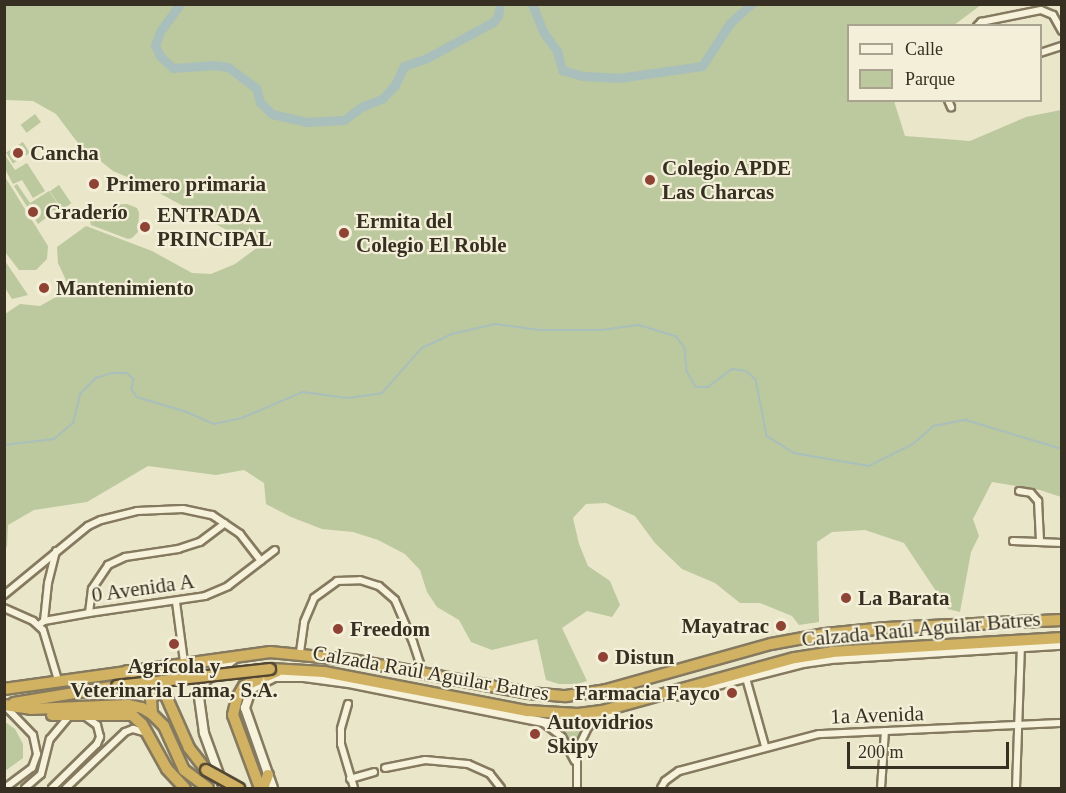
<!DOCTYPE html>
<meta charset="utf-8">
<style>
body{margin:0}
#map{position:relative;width:1066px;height:793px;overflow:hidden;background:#eae6c9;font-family:"Times New Roman",serif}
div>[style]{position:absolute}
.green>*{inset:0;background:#bcc89d;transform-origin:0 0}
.stream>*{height:1.5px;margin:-0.75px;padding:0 0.75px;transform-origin:0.75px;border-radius:0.75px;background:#a9bfbc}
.river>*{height:9px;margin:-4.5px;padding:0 4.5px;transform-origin:4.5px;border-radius:4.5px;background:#a9bfbc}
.roads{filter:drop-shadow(2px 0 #857a5f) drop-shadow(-2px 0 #857a5f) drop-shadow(0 2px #857a5f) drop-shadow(0 -2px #857a5f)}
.street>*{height:6px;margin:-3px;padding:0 3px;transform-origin:3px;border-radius:3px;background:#f6f2db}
.secondary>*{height:8px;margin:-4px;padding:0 4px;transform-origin:4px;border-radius:4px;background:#f6f2db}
.highway>*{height:10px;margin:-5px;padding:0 5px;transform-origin:5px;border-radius:5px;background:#d1b263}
.bridges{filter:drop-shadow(2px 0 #534733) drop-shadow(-2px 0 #534733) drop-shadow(0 2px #534733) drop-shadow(0 -2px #534733)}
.highway-bridge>*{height:10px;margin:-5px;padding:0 5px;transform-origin:5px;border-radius:5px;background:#d1b263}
.dots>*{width:16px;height:16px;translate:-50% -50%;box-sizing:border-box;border:3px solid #f3efd8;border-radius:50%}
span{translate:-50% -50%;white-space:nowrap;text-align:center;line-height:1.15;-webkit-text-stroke:4.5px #f3efd8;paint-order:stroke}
.poi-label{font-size:21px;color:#372f21;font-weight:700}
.left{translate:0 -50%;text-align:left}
.right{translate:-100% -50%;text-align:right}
.street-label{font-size:21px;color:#372f21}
.frame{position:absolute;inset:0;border:6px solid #372f21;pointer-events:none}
.legend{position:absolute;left:847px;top:24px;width:195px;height:78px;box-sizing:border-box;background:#f3efd8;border:2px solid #a8a28f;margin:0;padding:8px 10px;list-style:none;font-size:18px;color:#372f21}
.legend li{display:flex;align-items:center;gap:12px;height:30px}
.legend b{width:30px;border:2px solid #a8a28f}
.scale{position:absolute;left:847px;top:742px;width:162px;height:27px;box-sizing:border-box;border:3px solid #372f21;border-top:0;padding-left:8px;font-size:18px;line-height:21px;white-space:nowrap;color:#372f21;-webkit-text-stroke:4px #f3efd8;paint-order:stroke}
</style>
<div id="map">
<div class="green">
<i style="clip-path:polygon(5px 4px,981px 5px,954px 25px,848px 26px,848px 100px,894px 101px,905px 136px,970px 141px,1026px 117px,1061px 110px,1061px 497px,1040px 490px,992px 482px,973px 519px,979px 536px,971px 552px,960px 612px,948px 609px,904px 543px,865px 530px,832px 532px,817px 542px,819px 622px,799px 625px,792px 616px,760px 603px,740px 603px,715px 583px,682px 569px,655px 543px,635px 516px,606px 503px,586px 504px,573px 518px,579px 544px,588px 566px,610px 581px,620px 605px,612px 617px,587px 611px,562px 628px,587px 681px,577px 684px,559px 684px,546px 680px,537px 639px,492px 650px,471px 642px,459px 620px,437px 607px,427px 592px,420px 570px,405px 554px,378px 540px,353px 532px,322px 529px,291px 517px,266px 504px,264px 483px,244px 470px,216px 475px,148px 466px,87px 502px,34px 510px,8px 525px,7px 547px,5px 548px,5px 314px,20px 304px,40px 306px,70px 289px,58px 263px,57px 247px,86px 226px,152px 251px,192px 273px,211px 274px,235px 264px,258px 247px,141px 183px,113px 171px,78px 143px,56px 114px,33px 101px,5px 100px)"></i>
<i style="left:35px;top:114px;width:10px;height:18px;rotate:53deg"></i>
<i style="left:23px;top:142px;width:13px;height:20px;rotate:58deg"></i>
<i style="clip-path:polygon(5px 155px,15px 170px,27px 163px,45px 191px,33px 198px,22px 180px,13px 184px,5px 169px)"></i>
<i style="clip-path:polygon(5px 177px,48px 246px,47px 259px,36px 270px,19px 270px,5px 252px)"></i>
<i style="clip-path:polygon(17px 184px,30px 203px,49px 191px,60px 207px,38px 224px,14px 186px)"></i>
<i style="left:59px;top:185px;width:22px;height:11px;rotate:56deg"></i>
<i style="clip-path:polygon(127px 204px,137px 208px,139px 213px,138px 232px,132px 238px,128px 239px,91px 225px,90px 221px,113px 205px)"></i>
<i style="clip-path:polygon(4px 261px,5px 261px,28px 295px,12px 299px,5px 288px)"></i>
<i style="clip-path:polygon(5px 722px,15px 729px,23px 744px,23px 758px,5px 771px)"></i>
<i style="clip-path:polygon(592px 722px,575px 761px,551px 726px)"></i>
</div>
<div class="stream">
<i style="left:4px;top:445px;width:50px;rotate:-6.8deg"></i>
<i style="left:54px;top:439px;width:25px;rotate:-40deg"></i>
<i style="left:73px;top:423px;width:30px;rotate:-76deg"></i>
<i style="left:80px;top:394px;width:23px;rotate:-45deg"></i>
<i style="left:96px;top:378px;width:17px;rotate:-17deg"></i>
<i style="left:112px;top:373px;width:15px"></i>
<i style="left:127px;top:373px;width:9px;rotate:41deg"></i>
<i style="left:134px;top:379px;width:10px;rotate:101deg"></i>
<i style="left:132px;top:389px;width:9px;rotate:58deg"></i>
<i style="left:137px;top:397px;width:52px;rotate:16.7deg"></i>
<i style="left:187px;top:412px;width:30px;rotate:24deg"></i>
<i style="left:214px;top:424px;width:29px;rotate:-12deg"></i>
<i style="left:242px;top:418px;width:66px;rotate:-23.1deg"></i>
<i style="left:303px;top:392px;width:45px;rotate:7.6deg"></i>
<i style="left:348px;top:398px;width:34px;rotate:-8deg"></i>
<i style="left:382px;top:393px;width:60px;rotate:-48.4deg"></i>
<i style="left:422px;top:348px;width:33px;rotate:-25deg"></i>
<i style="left:452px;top:334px;width:44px;rotate:-13.1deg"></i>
<i style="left:495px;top:324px;width:45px;rotate:7.6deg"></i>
<i style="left:540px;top:330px;width:62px"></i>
<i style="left:602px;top:330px;width:37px;rotate:-8deg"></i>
<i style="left:639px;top:325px;width:39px;rotate:17deg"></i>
<i style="left:676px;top:336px;width:15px;rotate:53deg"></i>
<i style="left:685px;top:348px;width:23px;rotate:85deg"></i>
<i style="left:687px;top:371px;width:18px;rotate:61deg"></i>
<i style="left:696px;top:387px;width:12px"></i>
<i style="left:708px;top:387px;width:30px;rotate:-37deg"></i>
<i style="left:732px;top:369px;width:14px;rotate:8deg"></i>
<i style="left:746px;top:371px;width:13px;rotate:39deg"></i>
<i style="left:756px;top:379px;width:58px;rotate:79.1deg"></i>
<i style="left:767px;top:436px;width:32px;rotate:32deg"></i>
<i style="left:794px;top:453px;width:76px;rotate:9.8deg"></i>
<i style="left:869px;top:466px;width:49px;rotate:-26.6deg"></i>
<i style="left:913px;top:444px;width:28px;rotate:-41deg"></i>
<i style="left:934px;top:426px;width:33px;rotate:-11deg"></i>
<i style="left:966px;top:420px;width:100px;rotate:16.8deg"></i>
</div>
<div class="river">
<i style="left:180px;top:4px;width:34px;rotate:126deg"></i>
<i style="left:160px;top:32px;width:14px;rotate:111deg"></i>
<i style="left:155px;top:45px;width:12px;rotate:66deg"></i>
<i style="left:160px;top:56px;width:18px;rotate:43deg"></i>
<i style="left:173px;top:68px;width:39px;rotate:-4deg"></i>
<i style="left:212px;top:65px;width:16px;rotate:7deg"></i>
<i style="left:228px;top:67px;width:35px;rotate:37deg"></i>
<i style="left:256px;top:88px;width:15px;rotate:74deg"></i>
<i style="left:260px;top:102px;width:17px;rotate:45deg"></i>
<i style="left:272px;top:114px;width:36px;rotate:13deg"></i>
<i style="left:307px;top:122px;width:37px;rotate:-3deg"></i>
<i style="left:344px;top:120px;width:21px;rotate:-37deg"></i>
<i style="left:361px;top:107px;width:22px;rotate:-21deg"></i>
<i style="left:382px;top:99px;width:19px;rotate:-47deg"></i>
<i style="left:395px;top:85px;width:21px;rotate:-65deg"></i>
<i style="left:404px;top:66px;width:24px;rotate:-19deg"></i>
<i style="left:427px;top:58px;width:75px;rotate:-28.6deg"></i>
<i style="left:493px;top:22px;width:8px;rotate:-50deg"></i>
<i style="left:498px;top:16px;width:12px;rotate:-81deg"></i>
<i style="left:532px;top:4px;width:31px;rotate:68deg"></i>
<i style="left:544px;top:33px;width:22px;rotate:54deg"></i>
<i style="left:557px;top:51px;width:20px;rotate:75deg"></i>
<i style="left:562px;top:70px;width:22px;rotate:16deg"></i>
<i style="left:583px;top:76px;width:35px;rotate:3deg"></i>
<i style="left:618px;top:78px;width:85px;rotate:-8.1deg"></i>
<i style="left:702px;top:66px;width:51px;rotate:-56.9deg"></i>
<i style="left:730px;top:23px;width:28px;rotate:-42deg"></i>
</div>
<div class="roads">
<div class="street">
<i style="left:977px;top:26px;width:6px;rotate:-45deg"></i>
<i style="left:981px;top:22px;width:61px;rotate:-11.3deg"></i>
<i style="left:1041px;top:10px;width:13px;rotate:23deg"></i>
<i style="left:1053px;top:15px;width:18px;rotate:61deg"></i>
<i style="left:1040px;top:53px;width:23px;rotate:-18deg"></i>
<i style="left:948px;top:100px;width:8px;rotate:67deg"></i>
<i style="left:1019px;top:491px;width:12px;rotate:9deg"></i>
<i style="left:1031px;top:493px;width:11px;rotate:49deg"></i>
<i style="left:1038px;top:501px;width:40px;rotate:87.1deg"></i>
<i style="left:1013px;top:541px;width:49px;rotate:2.3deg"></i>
<i style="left:4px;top:595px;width:109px;rotate:-39.4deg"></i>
<i style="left:88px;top:526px;width:14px;rotate:-25deg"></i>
<i style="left:101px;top:520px;width:37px;rotate:-14deg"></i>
<i style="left:137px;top:511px;width:46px;rotate:-2.5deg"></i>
<i style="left:183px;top:509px;width:30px;rotate:12deg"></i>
<i style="left:212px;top:515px;width:34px;rotate:34deg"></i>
<i style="left:240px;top:534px;width:34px;rotate:52deg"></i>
<i style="left:176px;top:602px;width:61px;rotate:82.4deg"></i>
<i style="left:4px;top:608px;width:32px;rotate:24deg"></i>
<i style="left:33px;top:621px;width:13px;rotate:42deg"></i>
<i style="left:43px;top:630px;width:52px;rotate:73.3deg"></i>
<i style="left:89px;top:613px;width:24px;rotate:-83deg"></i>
<i style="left:92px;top:589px;width:29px;rotate:-56deg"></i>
<i style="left:108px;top:565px;width:19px;rotate:-25deg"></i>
<i style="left:125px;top:557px;width:54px;rotate:-8.6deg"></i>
<i style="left:178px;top:549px;width:23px;rotate:-18deg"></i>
<i style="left:200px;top:542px;width:31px;rotate:-37deg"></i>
<i style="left:44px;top:621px;width:38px;rotate:-84deg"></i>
<i style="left:48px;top:583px;width:33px;rotate:-76deg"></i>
<i style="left:39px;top:625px;width:6px;rotate:-39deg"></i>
<i style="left:44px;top:621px;width:46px;rotate:-10.1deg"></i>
<i style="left:89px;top:613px;width:117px;rotate:-8.3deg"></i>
<i style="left:205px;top:596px;width:25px;rotate:-23deg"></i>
<i style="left:228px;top:586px;width:59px;rotate:-37.5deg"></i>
<i style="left:300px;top:652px;width:30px;rotate:-82deg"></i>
<i style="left:304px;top:622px;width:26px;rotate:-67deg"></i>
<i style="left:314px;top:598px;width:29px;rotate:-36deg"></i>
<i style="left:337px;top:581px;width:23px;rotate:-2deg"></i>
<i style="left:360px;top:580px;width:20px;rotate:18deg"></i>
<i style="left:379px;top:586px;width:21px;rotate:41deg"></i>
<i style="left:395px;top:600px;width:46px;rotate:66.8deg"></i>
<i style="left:413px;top:642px;width:23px;rotate:72deg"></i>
<i style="left:420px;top:664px;width:8px;rotate:97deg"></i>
<i style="left:746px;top:678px;width:71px;rotate:74.4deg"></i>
<i style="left:348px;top:704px;width:26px;rotate:106deg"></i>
<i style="left:341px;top:729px;width:15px;rotate:90deg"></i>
<i style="left:341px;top:744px;width:46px;rotate:73.5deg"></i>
<i style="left:545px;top:724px;width:21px;rotate:37deg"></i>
<i style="left:562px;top:737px;width:27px;rotate:62deg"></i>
<i style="left:385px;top:768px;width:41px;rotate:-11.3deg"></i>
<i style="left:425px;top:760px;width:43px;rotate:5.3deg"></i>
<i style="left:468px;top:764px;width:24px;rotate:24deg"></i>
<i style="left:490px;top:774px;width:18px;rotate:52deg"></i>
<i style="left:350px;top:779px;width:25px;rotate:-16deg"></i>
<i style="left:5px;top:788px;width:34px;rotate:-37deg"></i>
<i style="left:32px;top:768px;width:15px;rotate:-70deg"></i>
<i style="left:37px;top:754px;width:19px;rotate:-102deg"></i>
<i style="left:33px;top:735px;width:36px;rotate:-134deg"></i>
<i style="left:25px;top:788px;width:21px;rotate:-41deg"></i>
<i style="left:41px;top:774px;width:36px;rotate:-76deg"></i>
<i style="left:50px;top:739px;width:30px;rotate:-50deg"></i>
<i style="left:52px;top:788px;width:63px;rotate:-44.4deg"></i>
<i style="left:97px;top:744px;width:8px;rotate:-67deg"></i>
<i style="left:100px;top:737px;width:12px;rotate:-104deg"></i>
<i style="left:97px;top:725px;width:14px;rotate:-144deg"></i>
<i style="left:66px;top:788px;width:81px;rotate:-43.5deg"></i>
<i style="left:125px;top:732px;width:9px;rotate:-21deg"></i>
<i style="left:133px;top:729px;width:15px;rotate:16deg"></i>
<i style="left:577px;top:788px;width:38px;rotate:-90deg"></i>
<i style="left:577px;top:750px;width:25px;rotate:-64deg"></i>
<i style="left:588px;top:727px;width:14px;rotate:-39deg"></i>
<i style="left:661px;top:788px;width:8px;rotate:-60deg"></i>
<i style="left:665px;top:781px;width:17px;rotate:-36deg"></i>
<i style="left:679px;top:771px;width:145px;rotate:-14.8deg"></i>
<i style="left:819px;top:734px;width:243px;rotate:-2.6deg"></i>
<i style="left:881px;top:788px;width:57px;rotate:-86deg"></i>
<i style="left:1016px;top:788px;width:143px;rotate:-88deg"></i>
</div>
<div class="secondary">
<i style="left:674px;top:696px;width:133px;rotate:-14.3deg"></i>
<i style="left:803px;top:663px;width:27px;rotate:-8deg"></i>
<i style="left:830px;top:659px;width:232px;rotate:-3.5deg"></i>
<i style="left:224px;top:788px;width:59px;rotate:-110deg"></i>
<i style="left:204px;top:733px;width:37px;rotate:-98deg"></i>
<i style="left:199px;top:696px;width:17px;rotate:-66deg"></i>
<i style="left:206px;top:680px;width:36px;rotate:-37deg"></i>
<i style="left:273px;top:788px;width:85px;rotate:-109.3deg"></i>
<i style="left:245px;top:708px;width:20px;rotate:-72deg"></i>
<i style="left:251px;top:689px;width:27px;rotate:-27deg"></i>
<i style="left:275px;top:677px;width:29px"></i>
<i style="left:304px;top:677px;width:45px;rotate:7.6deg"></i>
<i style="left:349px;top:683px;width:202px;rotate:11.4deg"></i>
<i style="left:547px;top:723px;width:25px"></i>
<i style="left:572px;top:723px;width:41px;rotate:-14deg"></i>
</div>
<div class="highway">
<i style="left:270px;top:669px;width:54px;rotate:3.2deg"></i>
<i style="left:324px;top:672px;width:207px;rotate:10.9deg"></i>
<i style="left:527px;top:711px;width:51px;rotate:3.4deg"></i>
<i style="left:578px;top:714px;width:24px;rotate:-7deg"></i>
<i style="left:602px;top:711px;width:200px;rotate:-15.4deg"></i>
<i style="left:795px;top:658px;width:37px;rotate:-9deg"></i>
<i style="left:832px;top:652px;width:230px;rotate:-3.5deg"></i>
<i style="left:127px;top:671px;width:30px;rotate:28deg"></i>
<i style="left:153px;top:685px;width:17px;rotate:40deg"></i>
<i style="left:166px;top:696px;width:57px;rotate:66.1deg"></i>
<i style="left:189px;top:748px;width:28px;rotate:52deg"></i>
<i style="left:4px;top:689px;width:269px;rotate:-7.9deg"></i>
<i style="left:270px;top:652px;width:82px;rotate:5.6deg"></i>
<i style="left:352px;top:660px;width:180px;rotate:10.6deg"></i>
<i style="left:529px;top:693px;width:37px;rotate:5deg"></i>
<i style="left:566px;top:696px;width:40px;rotate:-8.5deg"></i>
<i style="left:606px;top:690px;width:171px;rotate:-15.6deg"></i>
<i style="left:771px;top:644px;width:55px;rotate:-10.5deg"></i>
<i style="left:825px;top:634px;width:61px;rotate:-5.6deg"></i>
<i style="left:886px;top:628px;width:176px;rotate:-2.6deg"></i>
<i style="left:14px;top:703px;width:104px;rotate:-9.4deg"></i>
<i style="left:4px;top:705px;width:27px;rotate:8deg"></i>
<i style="left:31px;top:709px;width:97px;rotate:-2.4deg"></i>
<i style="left:128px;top:705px;width:14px;rotate:12deg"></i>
<i style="left:142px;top:708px;width:12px;rotate:31deg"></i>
<i style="left:152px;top:714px;width:17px;rotate:45deg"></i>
<i style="left:164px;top:726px;width:48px;rotate:65.6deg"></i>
<i style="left:184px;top:770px;width:30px;rotate:37deg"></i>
<i style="left:152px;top:714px;width:16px;rotate:-94deg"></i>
<i style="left:151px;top:698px;width:11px;rotate:-38deg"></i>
<i style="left:52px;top:715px;width:80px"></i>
<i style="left:132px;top:715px;width:13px;rotate:42deg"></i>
<i style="left:142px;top:724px;width:51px;rotate:60.9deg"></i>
<i style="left:167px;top:769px;width:26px;rotate:47deg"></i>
<i style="left:260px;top:788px;width:78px;rotate:-110.3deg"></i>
<i style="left:233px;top:715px;width:17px;rotate:-77deg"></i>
<i style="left:237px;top:698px;width:14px;rotate:-60deg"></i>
<i style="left:244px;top:686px;width:36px;rotate:-24deg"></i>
<i style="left:263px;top:788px;width:14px;rotate:-69deg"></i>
</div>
</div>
<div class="bridges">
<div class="highway-bridge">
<i style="left:117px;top:686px;width:154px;rotate:-6.3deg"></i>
<i style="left:206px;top:770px;width:38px;rotate:29deg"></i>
</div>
</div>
<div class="dots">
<i style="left:18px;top:153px;background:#8e4335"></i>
<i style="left:650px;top:180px;background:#8e4335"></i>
<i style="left:94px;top:184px;background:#8e4335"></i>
<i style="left:33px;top:212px;background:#8e4335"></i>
<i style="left:145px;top:227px;background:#8e4335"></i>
<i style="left:344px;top:233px;background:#8e4335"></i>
<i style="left:44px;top:288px;background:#8e4335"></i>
<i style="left:846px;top:598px;background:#8e4335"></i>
<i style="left:781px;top:626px;background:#8e4335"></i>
<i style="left:338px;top:629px;background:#8e4335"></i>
<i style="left:174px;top:644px;background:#8e4335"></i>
<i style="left:603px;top:657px;background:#8e4335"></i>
<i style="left:732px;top:693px;background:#8e4335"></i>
<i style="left:535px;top:734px;background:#8e4335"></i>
</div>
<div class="poi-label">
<span class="left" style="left:30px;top:153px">Cancha</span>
<span class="left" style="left:662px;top:180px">Colegio APDE<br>Las Charcas</span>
<span class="left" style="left:106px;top:184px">Primero primaria</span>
<span class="left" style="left:45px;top:212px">Graderío</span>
<span class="left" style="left:157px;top:227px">ENTRADA<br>PRINCIPAL</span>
<span class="left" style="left:356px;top:233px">Ermita del<br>Colegio El Roble</span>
<span class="left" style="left:56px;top:288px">Mantenimiento</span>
<span class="left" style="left:858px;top:598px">La Barata</span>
<span class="right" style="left:769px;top:626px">Mayatrac</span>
<span class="left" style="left:350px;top:629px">Freedom</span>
<span class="left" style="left:615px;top:657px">Distun</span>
<span style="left:174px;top:678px">Agrícola y<br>Veterinaria Lama, S.A.</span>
<span class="right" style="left:720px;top:693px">Farmacia Fayco</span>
<span class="left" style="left:547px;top:734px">Autovidrios<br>Skipy</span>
</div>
<div class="street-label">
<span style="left:143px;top:588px;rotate:-8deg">0 Avenida A</span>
<span style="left:921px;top:629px;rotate:-5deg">Calzada Raúl Aguilar Batres</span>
<span style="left:431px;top:673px;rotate:10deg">Calzada Raúl Aguilar Batres</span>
<span style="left:877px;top:715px;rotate:-2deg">1a Avenida</span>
</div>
<div class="frame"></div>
<ul class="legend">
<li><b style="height:8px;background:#f6f2db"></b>Calle</li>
<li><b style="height:16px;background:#bcc89d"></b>Parque</li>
</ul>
<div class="scale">200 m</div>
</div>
